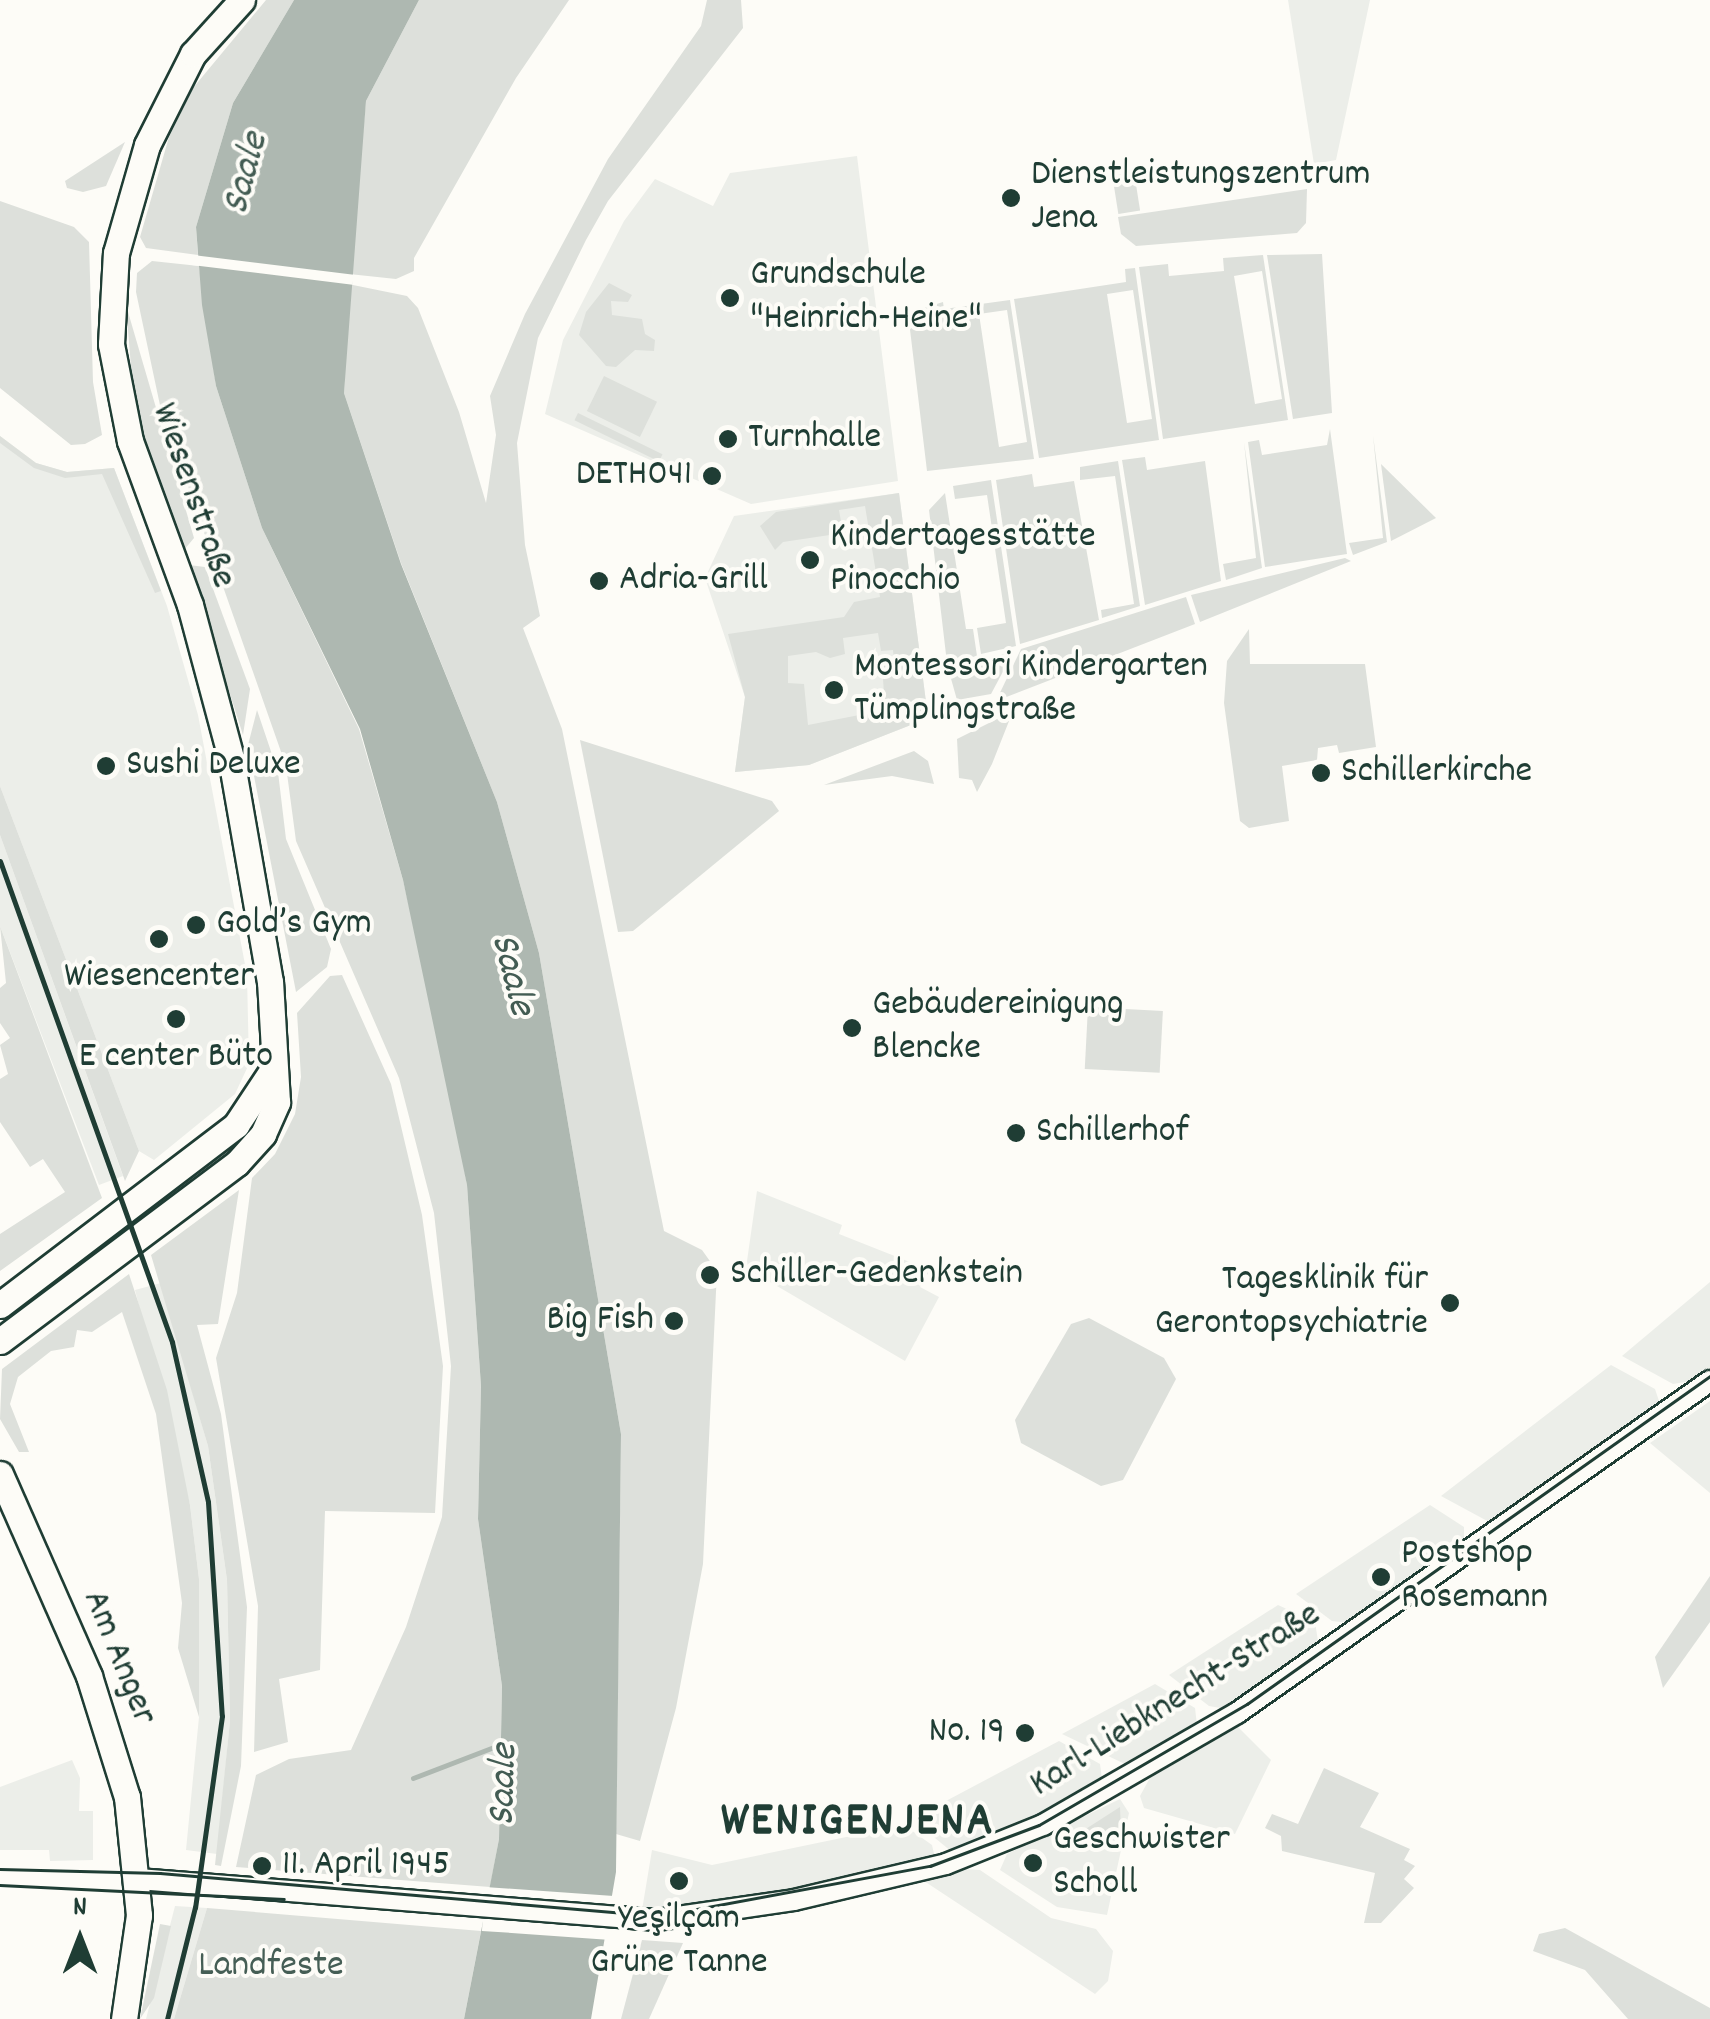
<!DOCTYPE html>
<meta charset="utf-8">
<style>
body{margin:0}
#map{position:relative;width:1710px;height:2019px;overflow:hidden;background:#fdfcf7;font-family:Dekko,sans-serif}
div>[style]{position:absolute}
.built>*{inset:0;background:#eceee9}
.green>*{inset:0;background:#dde0db;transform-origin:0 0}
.water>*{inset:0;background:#aeb8b1}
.pier>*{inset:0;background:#fdfcf7;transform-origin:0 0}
.stream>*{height:5px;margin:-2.5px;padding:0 2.5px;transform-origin:2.5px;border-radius:2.5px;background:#aeb8b1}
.roads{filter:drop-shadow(2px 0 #1f3d34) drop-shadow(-2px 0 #1f3d34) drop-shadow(0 2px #1f3d34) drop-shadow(0 -2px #1f3d34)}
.tertiary>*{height:20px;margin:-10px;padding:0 10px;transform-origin:10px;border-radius:10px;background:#fdfcf7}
.primary>*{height:25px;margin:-12.5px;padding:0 12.5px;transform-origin:12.5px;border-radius:12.5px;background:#fdfcf7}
.tram>*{height:2.5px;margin:-1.25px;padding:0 1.25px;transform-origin:1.25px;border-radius:1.25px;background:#1f3d34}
.rail>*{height:5px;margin:-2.5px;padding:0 2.5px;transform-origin:2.5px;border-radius:2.5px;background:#1f3d34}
.dots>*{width:28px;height:28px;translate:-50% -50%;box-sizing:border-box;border:5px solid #fdfcf7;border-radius:50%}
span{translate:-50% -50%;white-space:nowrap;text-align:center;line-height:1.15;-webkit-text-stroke:8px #fdfcf7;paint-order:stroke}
.poi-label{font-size:38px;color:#1f3d34}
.left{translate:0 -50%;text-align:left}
.right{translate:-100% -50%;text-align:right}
.street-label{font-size:38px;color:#1f3d34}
.park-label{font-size:38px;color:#455e55}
.water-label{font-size:40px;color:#435c53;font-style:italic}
.district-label{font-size:48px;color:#1f3d34;font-weight:700;letter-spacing:2.5px}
.north{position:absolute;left:30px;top:1889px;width:100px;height:100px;-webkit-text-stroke:8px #fdfcf7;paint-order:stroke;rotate:0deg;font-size:28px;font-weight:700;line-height:40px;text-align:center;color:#1f3d34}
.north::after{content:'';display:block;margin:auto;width:35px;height:45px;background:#1f3d34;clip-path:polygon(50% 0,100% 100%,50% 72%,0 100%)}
</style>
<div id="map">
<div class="built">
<i style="clip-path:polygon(1288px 0,1370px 0,1336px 160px,1314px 164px)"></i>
<i style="clip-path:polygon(857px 156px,898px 481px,751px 504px,545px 414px,563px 340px,624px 221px,655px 179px,713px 206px,730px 173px)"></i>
<i style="clip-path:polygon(0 436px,36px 463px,67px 472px,114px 468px,167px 606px,198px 715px,247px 975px,249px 1064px,235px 1094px,154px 1160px,139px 1151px,0 786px)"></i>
<i style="clip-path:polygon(899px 493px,926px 702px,921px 721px,809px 765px,735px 772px,745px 697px,705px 578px,734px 516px)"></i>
<i style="clip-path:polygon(0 835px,123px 1176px,99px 1185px,0 926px)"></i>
<i style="clip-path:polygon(757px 1191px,842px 1225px,839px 1234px,930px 1270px,920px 1287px,939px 1297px,905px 1361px,746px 1268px)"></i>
<i style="clip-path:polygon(1710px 1282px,1710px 1369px,1697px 1380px,1673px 1384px,1622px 1356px)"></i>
<i style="clip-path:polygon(161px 1283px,208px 1446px,227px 1580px,230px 1721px,217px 1854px,186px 1850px,199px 1717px,199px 1579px,190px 1505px,135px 1290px)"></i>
<i style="clip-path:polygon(1611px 1365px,1655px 1389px,1660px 1404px,1491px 1523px,1441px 1496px)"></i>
<i style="clip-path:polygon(1710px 1401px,1710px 1493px,1650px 1443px)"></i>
<i style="clip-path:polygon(1430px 1505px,1464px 1527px,1464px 1543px,1349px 1623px,1332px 1621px,1296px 1594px)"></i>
<i style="clip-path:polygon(1278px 1605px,1315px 1622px,1318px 1641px,1226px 1709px,1209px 1706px,1169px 1675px)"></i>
<i style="clip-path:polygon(1155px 1684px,1195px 1708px,1197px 1725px,1127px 1765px,1062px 1734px)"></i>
<i style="clip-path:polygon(1235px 1724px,1271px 1760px,1235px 1834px,1144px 1808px,1140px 1796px,1151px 1776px)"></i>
<i style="clip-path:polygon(1059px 1741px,1100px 1764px,1102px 1779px,1031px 1820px,952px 1852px,912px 1819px)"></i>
<i style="clip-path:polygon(72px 1760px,80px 1778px,79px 1811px,93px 1811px,93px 1860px,50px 1861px,49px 1850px,0 1850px,0 1787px)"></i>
<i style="clip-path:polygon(1120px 1799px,1129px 1813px,1107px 1915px,1057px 1907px,1000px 1870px,1007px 1854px)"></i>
<i style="clip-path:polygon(904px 1825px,932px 1845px,935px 1858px,792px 1891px,675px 1911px,642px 1910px,652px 1850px,712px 1865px)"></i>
<i style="clip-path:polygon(962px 1869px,980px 1870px,1051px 1918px,1096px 1929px,1113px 1951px,1108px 1981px,1095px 1994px,924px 1881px)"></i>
<i style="clip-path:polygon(175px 1906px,207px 1908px,174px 2019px,146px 2019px)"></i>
</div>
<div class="green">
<i style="clip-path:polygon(266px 0,294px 0,233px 103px,196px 227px,198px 255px,146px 248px,140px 237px,169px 137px,193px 88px)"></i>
<i style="clip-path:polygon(419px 0,569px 0,516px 78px,414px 258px,414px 271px,396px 279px,349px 274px,366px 101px)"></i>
<i style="clip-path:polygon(707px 0,741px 0,743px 28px,608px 201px,586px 240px,538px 338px,517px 443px,525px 545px,540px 616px,523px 628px,562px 729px,664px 1231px,702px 1250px,717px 1271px,703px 1564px,676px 1708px,640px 1841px,616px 1834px,621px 1434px,539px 953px,497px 802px,401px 563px,344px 393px,348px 284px,407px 296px,418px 308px,459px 412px,486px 503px,496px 435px,490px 396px,525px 314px,608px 159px,701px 26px)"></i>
<i style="clip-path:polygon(125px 142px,106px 186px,83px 192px,67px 188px,65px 181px)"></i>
<i style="left:1134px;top:172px;width:39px;height:22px;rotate:81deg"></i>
<i style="clip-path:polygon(1307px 189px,1306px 223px,1297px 233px,1136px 246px,1121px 234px,1118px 217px)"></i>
<i style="clip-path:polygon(0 201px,74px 227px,89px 242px,93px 382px,102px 435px,85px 444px,71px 445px,0 388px)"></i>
<i style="clip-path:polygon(1322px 254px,1332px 413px,1293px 419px,1267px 255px)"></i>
<i style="clip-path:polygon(evenodd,1263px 255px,1288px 420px,1163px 439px,1139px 267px,1168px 264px,1169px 276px,1224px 271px,1223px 258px,1263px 255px,1262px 271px,1282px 399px,1255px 404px,1234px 276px,1262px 271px)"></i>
<i style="clip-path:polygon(152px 261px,199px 266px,216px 386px,262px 528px,359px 729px,403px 880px,450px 1084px,467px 1185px,481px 1386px,478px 1519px,502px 1686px,499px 1839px,490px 1887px,236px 1867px,256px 1775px,289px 1759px,351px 1750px,406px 1627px,442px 1517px,451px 1366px,434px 1213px,399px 1078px,296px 841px,286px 766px,161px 410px,136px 292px,137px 273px)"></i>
<i style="clip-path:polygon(evenodd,1135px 268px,1159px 440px,1039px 458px,1014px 299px,1126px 282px,1125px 269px,1135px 268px,1133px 290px,1152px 419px,1127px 423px,1107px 294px,1133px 290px)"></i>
<i style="clip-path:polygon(609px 283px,632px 295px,628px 302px,611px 301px,612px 315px,642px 319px,645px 334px,655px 340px,654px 351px,635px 350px,616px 367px,606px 366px,579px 335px,586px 312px)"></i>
<i style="clip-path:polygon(evenodd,1010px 300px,1034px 459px,927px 471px,908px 313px,943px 302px,944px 309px,1010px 300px,1007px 310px,1027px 442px,999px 447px,979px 314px,1007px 310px)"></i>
<i style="clip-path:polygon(126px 305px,194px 538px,184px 550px,135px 416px)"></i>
<i style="left:604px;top:376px;width:59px;height:39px;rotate:26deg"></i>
<i style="left:578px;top:413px;width:94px;height:8px;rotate:26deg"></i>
<i style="clip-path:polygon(1330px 429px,1347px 554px,1265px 567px,1248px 442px,1259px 440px,1262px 455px,1327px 445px)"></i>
<i style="clip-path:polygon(1373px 435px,1387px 542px,1353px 555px,1349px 543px,1383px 538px)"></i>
<i style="clip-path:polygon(0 436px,36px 463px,67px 472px,114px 468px,161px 591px,155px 593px,102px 474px,65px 478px,34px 468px,0 443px)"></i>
<i style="clip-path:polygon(1244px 442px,1262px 568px,1226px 580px,1223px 564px,1256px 558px)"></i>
<i style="clip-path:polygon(1145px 457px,1147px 470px,1205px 461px,1221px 581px,1145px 605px,1122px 460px)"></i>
<i style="clip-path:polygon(1118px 461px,1140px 606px,1102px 618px,1101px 610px,1134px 604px,1115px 476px,1080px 480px,1080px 467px)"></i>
<i style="clip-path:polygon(1381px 464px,1436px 518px,1391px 541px)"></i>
<i style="clip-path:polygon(1032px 474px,1034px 487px,1074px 481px,1099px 620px,1020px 644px,996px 480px)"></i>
<i style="clip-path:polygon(991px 480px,1016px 646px,981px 654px,977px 628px,1006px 623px,987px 495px,955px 499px,953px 486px)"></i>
<i style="clip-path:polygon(evenodd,899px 493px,926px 702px,921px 721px,809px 765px,735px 772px,745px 697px,728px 634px,844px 617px,854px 602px,880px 597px,865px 506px,839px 510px,843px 533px,783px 542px,775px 550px,760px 526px,776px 512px,899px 493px,878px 633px,881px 651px,893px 650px,894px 661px,882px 663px,885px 710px,808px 725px,804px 684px,788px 683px,788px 656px,816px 652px,830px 658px,845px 654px,843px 638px,878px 633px)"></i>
<i style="clip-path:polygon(945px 493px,966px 629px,973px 629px,977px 656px,947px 663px,929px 510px)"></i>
<i style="clip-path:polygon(1345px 558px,1351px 561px,1200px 622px,1191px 595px)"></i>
<i style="clip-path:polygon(189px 565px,205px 567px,250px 689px,243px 735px)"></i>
<i style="clip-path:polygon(1186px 597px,1195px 624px,996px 701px,1021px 649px)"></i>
<i style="clip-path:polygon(1249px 629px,1250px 664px,1365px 664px,1376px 747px,1339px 753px,1337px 745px,1318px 748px,1317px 760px,1282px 766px,1289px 821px,1249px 828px,1240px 821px,1224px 703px,1227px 661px)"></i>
<i style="clip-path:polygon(1014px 651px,991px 694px,957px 700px,948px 668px)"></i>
<i style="clip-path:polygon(257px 710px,278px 772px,286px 839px,331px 949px,327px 967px,296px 992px,248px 745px)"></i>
<i style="clip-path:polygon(1013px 711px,992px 764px,977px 792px,972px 780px,959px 778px,957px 739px)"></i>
<i style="clip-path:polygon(580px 740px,772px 801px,779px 811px,633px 931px,618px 932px)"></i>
<i style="clip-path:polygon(914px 751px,928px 761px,934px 784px,892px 776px,824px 785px)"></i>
<i style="clip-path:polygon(0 786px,139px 1151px,125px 1181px,0 835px)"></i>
<i style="clip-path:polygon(0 926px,102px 1198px,0 1271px,0 1234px,65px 1192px,43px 1159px,30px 1167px,0 1122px,0 1079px,8px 1074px,0 1045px,10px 1038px,0 1023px,0 988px,6px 983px)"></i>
<i style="clip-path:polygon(342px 975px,391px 1084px,422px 1215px,443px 1366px,435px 1513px,325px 1511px,320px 1670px,279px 1679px,288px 1742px,254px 1752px,258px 1606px,216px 1358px,237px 1293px,252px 1178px,275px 1154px,295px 1114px,301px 1077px,297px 1013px,330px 976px)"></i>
<i style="left:1088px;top:1007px;width:75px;height:62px;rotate:3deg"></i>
<i style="clip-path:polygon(239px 1190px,218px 1324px,197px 1325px,221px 1414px,247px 1607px,241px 1766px,221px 1866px,215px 1865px,230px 1721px,227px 1580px,208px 1446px,151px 1255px)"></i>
<i style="clip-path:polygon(129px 1274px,167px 1390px,190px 1505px,199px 1579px,199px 1717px,178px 1648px,182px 1603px,156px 1414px,122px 1312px,92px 1332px,77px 1330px,74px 1347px,51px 1351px,18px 1377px,10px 1404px,29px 1452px,19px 1452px,0 1419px,2px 1369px)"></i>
<i style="clip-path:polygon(1089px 1318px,1164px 1358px,1176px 1379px,1123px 1480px,1101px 1486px,1021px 1443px,1015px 1420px,1071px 1324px)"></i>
<i style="clip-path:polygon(1710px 1576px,1710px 1622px,1663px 1688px,1655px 1657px)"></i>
<i style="clip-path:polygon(1324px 1768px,1379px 1793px,1360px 1827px,1410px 1849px,1404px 1860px,1415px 1866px,1404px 1879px,1414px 1888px,1381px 1923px,1364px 1923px,1375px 1873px,1282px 1851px,1281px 1836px,1265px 1828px,1272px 1814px,1298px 1824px)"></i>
<i style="clip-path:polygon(1120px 1807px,1121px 1833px,1096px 1844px,1081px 1832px)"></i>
<i style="clip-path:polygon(207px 1908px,481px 1931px,464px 2019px,174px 2019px)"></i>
<i style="clip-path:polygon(160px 1924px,171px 1926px,154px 1998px,140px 2019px)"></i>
<i style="clip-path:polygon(1565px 1928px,1710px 2008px,1710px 2019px,1628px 2019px,1585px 1970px,1533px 1951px,1539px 1934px)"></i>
<i style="clip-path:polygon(642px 1940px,683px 1943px,649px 2019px,621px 2019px)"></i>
</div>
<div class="water">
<i style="clip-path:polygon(294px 0,419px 0,366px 101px,344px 393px,401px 564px,497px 802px,539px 953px,621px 1434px,616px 1872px,591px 2019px,464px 2019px,499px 1839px,502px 1686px,478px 1519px,481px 1386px,467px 1185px,403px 880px,360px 729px,262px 528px,216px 386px,202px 305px,196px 227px,233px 103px)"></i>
</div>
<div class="pier">
<i style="left:193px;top:255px;width:162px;height:10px;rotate:7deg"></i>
<i style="left:485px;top:1887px;width:129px;height:44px;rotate:4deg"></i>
</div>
<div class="stream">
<i style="left:413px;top:1778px;width:97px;rotate:-21deg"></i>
</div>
<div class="roads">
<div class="tertiary">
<i style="left:138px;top:1879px;width:521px;rotate:4.52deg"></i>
<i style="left:657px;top:1920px;width:138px;rotate:-8.3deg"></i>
<i style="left:794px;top:1900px;width:156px;rotate:-13.3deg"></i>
<i style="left:946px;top:1864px;width:105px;rotate:-21.9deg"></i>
<i style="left:1043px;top:1825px;width:224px;rotate:-30deg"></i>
<i style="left:1237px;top:1713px;width:578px;rotate:-35.07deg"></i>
</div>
<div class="primary">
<i style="left:0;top:1305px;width:297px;rotate:-37.3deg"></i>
<i style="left:236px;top:1125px;width:67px;rotate:-56.5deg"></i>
<i style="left:0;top:1341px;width:296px;rotate:-36.9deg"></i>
<i style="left:237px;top:1163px;width:39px;rotate:-48deg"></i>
<i style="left:263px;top:1134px;width:35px;rotate:-66deg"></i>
<i style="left:277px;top:1102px;width:120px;rotate:-93.3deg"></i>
<i style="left:270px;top:982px;width:227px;rotate:-99.9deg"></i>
<i style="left:231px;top:758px;width:158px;rotate:-105deg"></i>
<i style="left:190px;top:605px;width:175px;rotate:-110.1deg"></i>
<i style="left:130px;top:441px;width:99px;rotate:-101.1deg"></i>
<i style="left:111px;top:344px;width:91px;rotate:-86.9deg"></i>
<i style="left:116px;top:253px;width:112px;rotate:-74deg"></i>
<i style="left:147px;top:145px;width:102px;rotate:-63.2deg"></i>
<i style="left:193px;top:54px;width:73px;rotate:-47.8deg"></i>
<i style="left:0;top:1474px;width:221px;rotate:66.2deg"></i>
<i style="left:89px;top:1676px;width:127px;rotate:72.6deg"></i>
<i style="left:127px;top:1797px;width:119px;rotate:84.2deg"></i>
<i style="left:139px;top:1915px;width:105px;rotate:98.2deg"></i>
</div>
</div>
<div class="tram">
<i style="left:0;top:1869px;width:160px;rotate:1.4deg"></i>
<i style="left:160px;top:1873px;width:501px;rotate:4.93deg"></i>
<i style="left:659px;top:1916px;width:276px;rotate:-10.5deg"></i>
<i style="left:930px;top:1866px;width:116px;rotate:-20.6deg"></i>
<i style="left:1039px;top:1825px;width:241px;rotate:-30.2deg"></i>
<i style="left:1247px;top:1704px;width:567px;rotate:-35.31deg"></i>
<i style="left:0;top:1885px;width:284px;rotate:2.8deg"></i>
</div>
<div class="rail">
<i style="left:0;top:861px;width:511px;rotate:70.32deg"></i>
<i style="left:172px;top:1342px;width:164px;rotate:77.3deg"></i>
<i style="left:208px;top:1502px;width:214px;rotate:86.3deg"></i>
<i style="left:222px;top:1716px;width:193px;rotate:98deg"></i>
<i style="left:195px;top:1907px;width:115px;rotate:104deg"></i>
</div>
<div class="dots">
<i style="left:1011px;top:198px;background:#1f3d34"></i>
<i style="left:730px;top:298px;background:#1f3d34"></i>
<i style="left:728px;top:439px;background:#1f3d34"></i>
<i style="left:712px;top:476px;background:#1f3d34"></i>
<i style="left:810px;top:560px;background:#1f3d34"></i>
<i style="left:599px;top:581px;background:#1f3d34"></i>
<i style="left:834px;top:690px;background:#1f3d34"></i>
<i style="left:106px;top:766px;background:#1f3d34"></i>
<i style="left:1321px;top:773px;background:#1f3d34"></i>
<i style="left:196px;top:925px;background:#1f3d34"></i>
<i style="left:159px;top:939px;background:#1f3d34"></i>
<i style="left:176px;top:1019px;background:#1f3d34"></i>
<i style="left:852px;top:1028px;background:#1f3d34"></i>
<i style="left:1016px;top:1133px;background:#1f3d34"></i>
<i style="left:710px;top:1275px;background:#1f3d34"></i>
<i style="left:1450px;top:1303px;background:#1f3d34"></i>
<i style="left:674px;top:1321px;background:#1f3d34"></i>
<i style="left:1381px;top:1577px;background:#1f3d34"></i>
<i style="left:1025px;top:1733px;background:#1f3d34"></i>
<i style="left:1033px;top:1863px;background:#1f3d34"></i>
<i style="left:262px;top:1866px;background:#1f3d34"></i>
<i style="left:679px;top:1881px;background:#1f3d34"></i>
</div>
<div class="poi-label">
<span class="left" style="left:1031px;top:198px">Dienstleistungszentrum<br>Jena</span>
<span class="left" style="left:750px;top:298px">Grundschule<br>"Heinrich-Heine"</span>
<span class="left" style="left:748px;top:439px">Turnhalle</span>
<span class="right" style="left:692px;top:476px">DETH041</span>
<span class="left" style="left:830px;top:560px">Kindertagesstätte<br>Pinocchio</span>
<span class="left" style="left:619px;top:581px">Adria-Grill</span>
<span class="left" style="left:854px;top:690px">Montessori Kindergarten<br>Tümplingstraße</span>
<span class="left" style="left:126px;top:766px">Sushi Deluxe</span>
<span class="left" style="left:1341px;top:773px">Schillerkirche</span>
<span class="left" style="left:216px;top:925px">Gold’s Gym</span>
<span style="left:159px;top:978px">Wiesencenter</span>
<span class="left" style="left:872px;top:1028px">Gebäudereinigung<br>Blencke</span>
<span style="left:176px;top:1058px">E center Büto</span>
<span class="left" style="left:1036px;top:1133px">Schillerhof</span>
<span class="left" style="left:730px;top:1275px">Schiller-Gedenkstein</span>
<span class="right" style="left:1428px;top:1303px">Tagesklinik für<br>Gerontopsychiatrie</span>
<span class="right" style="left:654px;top:1321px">Big Fish</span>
<span class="left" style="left:1401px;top:1577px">Postshop<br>Rosemann</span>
<span class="right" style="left:1005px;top:1733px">No. 19</span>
<span class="left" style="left:1053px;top:1863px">Geschwister<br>Scholl</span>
<span class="left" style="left:282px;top:1866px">11. April 1945</span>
<span style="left:679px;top:1942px">Yeşilçam<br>Grüne Tanne</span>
</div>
<div class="street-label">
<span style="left:192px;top:496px;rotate:71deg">Wiesenstraße</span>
<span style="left:118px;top:1658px;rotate:68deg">Am Anger</span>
<span style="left:1176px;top:1701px;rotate:-32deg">Karl-Liebknecht-Straße</span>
</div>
<div class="park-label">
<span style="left:271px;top:1967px">Landfeste</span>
</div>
<div class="water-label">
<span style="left:248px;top:174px;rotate:-75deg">Saale</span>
<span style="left:510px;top:975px;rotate:76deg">Saale</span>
<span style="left:506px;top:1785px;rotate:-88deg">Saale</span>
</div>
<div class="district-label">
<span style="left:858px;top:1824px">WENIGENJENA</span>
</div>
<div class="north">N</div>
</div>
